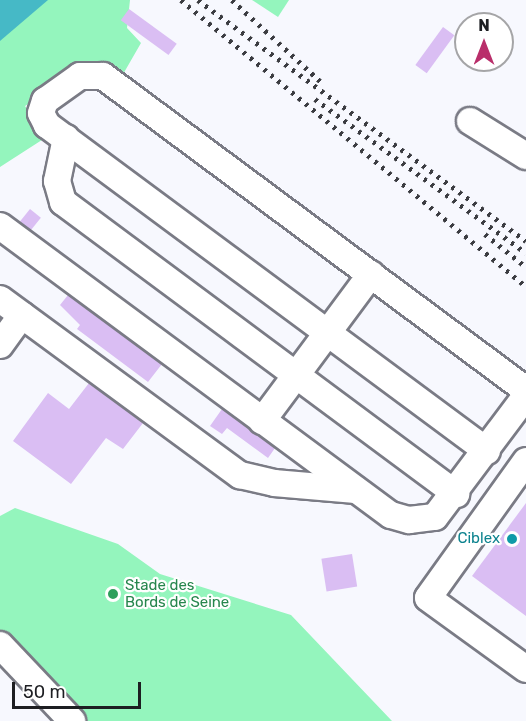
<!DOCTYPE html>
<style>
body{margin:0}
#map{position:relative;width:526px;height:721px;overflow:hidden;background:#f7f8fe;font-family:Rubik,sans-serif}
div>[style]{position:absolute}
.green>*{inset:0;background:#94f5bd}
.water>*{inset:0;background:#46b9c6}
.building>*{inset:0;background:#dabef3;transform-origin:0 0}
.roads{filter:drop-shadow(2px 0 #7a7b85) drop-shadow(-2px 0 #7a7b85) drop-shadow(0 2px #7a7b85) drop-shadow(0 -2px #7a7b85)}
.minor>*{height:26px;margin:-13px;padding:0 13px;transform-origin:13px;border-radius:13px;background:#fff}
.rail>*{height:4.5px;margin-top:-2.25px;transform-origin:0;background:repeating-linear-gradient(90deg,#3b3c41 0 3px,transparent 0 9px)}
.dots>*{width:16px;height:16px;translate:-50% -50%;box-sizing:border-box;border:3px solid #fff;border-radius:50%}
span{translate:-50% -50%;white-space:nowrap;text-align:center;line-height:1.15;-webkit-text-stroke:4.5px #fff;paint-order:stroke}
.culture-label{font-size:15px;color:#0d838f}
.right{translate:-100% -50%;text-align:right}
.leisure-label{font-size:15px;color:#27864d}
.left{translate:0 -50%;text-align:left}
.north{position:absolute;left:454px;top:12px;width:60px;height:60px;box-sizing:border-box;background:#fff;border:2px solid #a5a5a7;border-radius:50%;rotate:0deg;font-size:16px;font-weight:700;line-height:24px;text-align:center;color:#1d1e22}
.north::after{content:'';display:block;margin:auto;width:21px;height:27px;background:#b92e6a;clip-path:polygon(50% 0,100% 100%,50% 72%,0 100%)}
.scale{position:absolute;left:12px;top:682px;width:129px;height:27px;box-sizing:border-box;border:3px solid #1d1e22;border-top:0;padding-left:8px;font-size:18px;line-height:21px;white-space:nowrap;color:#1d1e22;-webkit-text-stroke:4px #fff;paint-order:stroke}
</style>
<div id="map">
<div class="green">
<i style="clip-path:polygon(28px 0,130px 0,127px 28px,141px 43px,122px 76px,91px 65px,25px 106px,45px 138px,0 167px,0 26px)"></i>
<i style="clip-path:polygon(252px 0,289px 0,278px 17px)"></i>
<i style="clip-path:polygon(15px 508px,118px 544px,160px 574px,291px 615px,392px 721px,85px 721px,0 632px,0 516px)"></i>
</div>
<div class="water">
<i style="clip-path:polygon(0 0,48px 0,0 41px)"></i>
</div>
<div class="building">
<i style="left:129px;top:9px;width:59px;height:14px;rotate:36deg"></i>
<i style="left:443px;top:27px;width:14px;height:47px;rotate:36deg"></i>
<i style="left:30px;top:209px;width:14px;height:16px;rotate:39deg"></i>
<i style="clip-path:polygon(68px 295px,162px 364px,148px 382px,77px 329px,80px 325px,60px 305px)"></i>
<i style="clip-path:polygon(89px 383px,143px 423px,123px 449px,106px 438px,71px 484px,13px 441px,48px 393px,69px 409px)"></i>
<i style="clip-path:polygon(222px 409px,275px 448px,268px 458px,227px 428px,222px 434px,210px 426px)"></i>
<i style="clip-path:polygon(526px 503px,526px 616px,472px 576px)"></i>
<i style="left:352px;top:554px;width:33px;height:31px;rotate:81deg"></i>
</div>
<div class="roads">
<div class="minor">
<i style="left:470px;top:121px;width:66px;rotate:32deg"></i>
<i style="left:66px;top:138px;width:44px;rotate:101.8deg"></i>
<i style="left:57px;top:181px;width:22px;rotate:74deg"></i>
<i style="left:63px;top:202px;width:490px;rotate:36.6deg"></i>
<i style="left:0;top:226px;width:486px;rotate:36.5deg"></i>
<i style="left:391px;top:515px;width:19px;rotate:16deg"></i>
<i style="left:409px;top:520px;width:26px;rotate:-7deg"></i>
<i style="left:435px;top:517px;width:151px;rotate:-53.1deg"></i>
<i style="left:0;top:299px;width:298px;rotate:36.3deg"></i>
<i style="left:240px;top:475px;width:35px;rotate:13deg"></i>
<i style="left:274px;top:483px;width:82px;rotate:4.9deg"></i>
<i style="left:0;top:345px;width:37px;rotate:-54deg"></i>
<i style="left:262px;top:421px;width:183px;rotate:-53.4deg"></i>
<i style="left:487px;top:451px;width:548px;rotate:-143.46deg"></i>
<i style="left:47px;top:125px;width:13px;rotate:-117deg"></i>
<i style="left:41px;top:113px;width:13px;rotate:-72deg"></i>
<i style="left:45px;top:101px;width:43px;rotate:-35.5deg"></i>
<i style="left:80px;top:76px;width:23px"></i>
<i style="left:103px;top:76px;width:527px;rotate:36.59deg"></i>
<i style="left:526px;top:461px;width:168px;rotate:125.6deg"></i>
<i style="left:428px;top:598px;width:121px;rotate:35.9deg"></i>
<i style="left:0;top:645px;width:105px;rotate:46.5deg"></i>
</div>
</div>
<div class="rail">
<i style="left:181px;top:0;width:448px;rotate:39.7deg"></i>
<i style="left:198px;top:0;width:407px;rotate:36.3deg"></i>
<i style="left:232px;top:0;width:120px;rotate:42.6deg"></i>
<i style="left:315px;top:99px;width:261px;rotate:36.1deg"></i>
<i style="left:485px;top:234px;width:53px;rotate:38.8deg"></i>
</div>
<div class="dots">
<i style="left:512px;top:539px;background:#0f9aa8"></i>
<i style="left:113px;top:594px;background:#2e9e5b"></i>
</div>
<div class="culture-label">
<span class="right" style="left:500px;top:539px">Ciblex</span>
</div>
<div class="leisure-label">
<span class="left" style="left:125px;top:594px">Stade des<br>Bords de Seine</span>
</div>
<div class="north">N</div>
<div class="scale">50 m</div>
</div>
